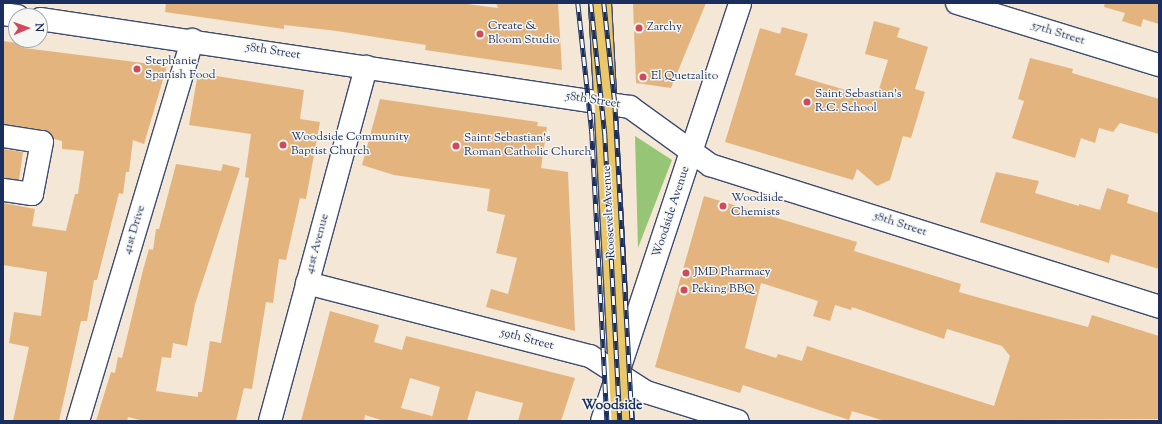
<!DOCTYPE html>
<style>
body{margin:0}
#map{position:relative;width:1162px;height:424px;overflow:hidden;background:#f4e7d5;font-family:"Sorts Mill Goudy",serif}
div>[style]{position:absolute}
.green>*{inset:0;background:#96c675}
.building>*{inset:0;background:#e4b47e}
.roads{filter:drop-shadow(1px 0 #3c4b70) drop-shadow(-1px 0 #3c4b70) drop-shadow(0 1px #3c4b70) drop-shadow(0 -1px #3c4b70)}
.minor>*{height:22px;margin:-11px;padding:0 11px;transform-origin:11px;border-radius:11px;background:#fff}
.major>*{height:22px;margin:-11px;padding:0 11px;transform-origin:11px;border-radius:11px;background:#eac769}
.rail>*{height:4.5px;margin-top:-2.25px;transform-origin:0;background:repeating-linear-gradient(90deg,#f6f6f2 0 9px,#1b2f5e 0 18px);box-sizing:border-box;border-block:1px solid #1b2f5e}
.dots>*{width:11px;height:11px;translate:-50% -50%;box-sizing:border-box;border:2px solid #f6f6f2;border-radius:50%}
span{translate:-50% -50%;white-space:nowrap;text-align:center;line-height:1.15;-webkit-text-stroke:3px #f6f6f2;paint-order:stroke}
.poi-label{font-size:12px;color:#1b2f5e}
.left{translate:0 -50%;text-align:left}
.street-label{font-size:12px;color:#1b2f5e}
.quarter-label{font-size:14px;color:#1b2f5e;font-weight:700}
.frame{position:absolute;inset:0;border:4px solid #1b2f5e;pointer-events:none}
.north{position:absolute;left:8px;top:8px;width:40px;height:40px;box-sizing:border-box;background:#f6f6f2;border:1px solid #9ea6b7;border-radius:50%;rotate:88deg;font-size:11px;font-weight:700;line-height:16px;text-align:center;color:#1b2f5e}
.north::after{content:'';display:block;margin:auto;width:14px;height:18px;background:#d1495b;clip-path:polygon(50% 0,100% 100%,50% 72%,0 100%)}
</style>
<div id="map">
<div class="green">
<i style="clip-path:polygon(635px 136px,672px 160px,638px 248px)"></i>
</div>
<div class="building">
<i style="clip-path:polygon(166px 3px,459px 3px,498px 8px,496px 3px,558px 3px,562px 70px,425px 50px,426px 45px,337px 31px,284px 25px,284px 29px,165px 12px)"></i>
<i style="clip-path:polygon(633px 3px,706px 3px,671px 88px,636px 83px)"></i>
<i style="clip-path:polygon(1105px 3px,1159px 3px,1159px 24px,1143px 19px,1141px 27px,1122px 21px,1125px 13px,1104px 7px)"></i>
<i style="clip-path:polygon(874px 21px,900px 28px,897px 37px,928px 47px,915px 89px,925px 92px,911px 138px,903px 136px,890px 180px,877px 186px,857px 169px,853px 180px,725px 142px,760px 28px,780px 34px,782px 27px,808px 34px,795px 75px,876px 99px,888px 60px,865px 54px)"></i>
<i style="clip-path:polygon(3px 41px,24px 44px,24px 48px,167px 66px,144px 144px,133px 140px,129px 172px,126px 172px,123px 194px,119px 193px,97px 280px,94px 280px,87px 321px,81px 321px,59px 421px,13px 421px,29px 347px,9px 343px,14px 312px,41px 316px,47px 272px,3px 265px,3px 203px,35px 209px,32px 226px,66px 231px,75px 194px,78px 194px,84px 151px,62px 149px,62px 141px,54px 139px,44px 130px,3px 124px)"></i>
<i style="clip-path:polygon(1030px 58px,1073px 69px,1072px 73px,1159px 99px,1159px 134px,1120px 123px,1113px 132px,1099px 128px,1095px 143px,1081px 138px,1075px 158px,1012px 138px,1024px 101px,1018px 99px)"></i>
<i style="clip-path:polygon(198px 73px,304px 90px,300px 119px,320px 122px,306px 199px,300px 198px,286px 260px,279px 259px,273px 303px,266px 302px,252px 389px,244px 388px,236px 421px,144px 421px,128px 417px,127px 421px,96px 421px,111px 372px,115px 373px,118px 357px,122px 358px,143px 270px,149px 249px,153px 250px,156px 229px,159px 229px,176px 164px,221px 171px,223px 164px,240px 168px,195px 304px,187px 346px,173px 343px,171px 358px,162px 357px,156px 391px,198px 397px,198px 392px,202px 392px,210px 341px,221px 343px,249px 178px,245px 177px,251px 134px,189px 125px)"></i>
<i style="clip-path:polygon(380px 99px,538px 122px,537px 126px,547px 127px,541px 168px,568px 172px,575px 331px,486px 307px,491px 289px,508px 294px,517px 258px,496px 253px,505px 215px,487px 211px,490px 189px,394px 175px,362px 165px)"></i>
<i style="clip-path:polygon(3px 149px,23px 152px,19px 180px,3px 178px)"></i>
<i style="clip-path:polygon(996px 172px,1039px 181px,1035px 193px,1079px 206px,1079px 204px,1100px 210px,1107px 188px,1129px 195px,1127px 203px,1159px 213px,1159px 269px,1111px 254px,1109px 263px,980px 222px)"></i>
<i style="clip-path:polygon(evenodd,704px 196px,857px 242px,854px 251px,961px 284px,959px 292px,980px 298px,1088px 327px,1092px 315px,1159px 336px,1159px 419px,885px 421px,852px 411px,849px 420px,743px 385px,740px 393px,655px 367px,704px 196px,761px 283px,818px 301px,813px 316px,830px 321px,835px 305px,851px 310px,852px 307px,944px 339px,947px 329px,1002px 346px,1010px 356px,994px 406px,807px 346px,802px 361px,778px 354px,776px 358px,745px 348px,761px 283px)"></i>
<i style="clip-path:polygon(330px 311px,379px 325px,374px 342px,402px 350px,406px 336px,575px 378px,561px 421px,518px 421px,523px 403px,476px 391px,467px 421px,431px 421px,440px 387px,410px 378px,401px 408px,432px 416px,431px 421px,384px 421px,365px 415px,364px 421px,301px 421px)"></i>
</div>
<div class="roads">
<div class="minor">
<i style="left:957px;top:3px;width:211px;rotate:17.1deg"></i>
<i style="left:3px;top:14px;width:15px;rotate:8deg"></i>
<i style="left:40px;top:19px;width:597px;rotate:8.48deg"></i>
<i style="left:630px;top:107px;width:99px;rotate:35.9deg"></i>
<i style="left:710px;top:165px;width:471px;rotate:17.5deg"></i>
<i style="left:3px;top:136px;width:39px;rotate:9deg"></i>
<i style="left:42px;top:142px;width:53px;rotate:100.9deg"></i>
<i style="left:32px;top:194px;width:29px;rotate:-172deg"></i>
<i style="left:307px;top:283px;width:292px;rotate:14.5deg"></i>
<i style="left:590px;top:356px;width:67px;rotate:32.7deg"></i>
<i style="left:646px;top:392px;width:96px;rotate:17.5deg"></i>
<i style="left:78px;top:421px;width:398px;rotate:-73.3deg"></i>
<i style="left:270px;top:421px;width:367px;rotate:-74.8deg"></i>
<i style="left:602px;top:421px;width:440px;rotate:-71.7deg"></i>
</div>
<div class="major">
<i style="left:600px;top:3px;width:419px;rotate:86.9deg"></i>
</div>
</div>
<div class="rail">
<i style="left:578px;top:3px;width:130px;rotate:83.8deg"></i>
<i style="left:592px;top:132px;width:289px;rotate:87deg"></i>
<i style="left:591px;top:3px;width:132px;rotate:83.9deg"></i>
<i style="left:605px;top:134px;width:287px;rotate:87deg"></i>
<i style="left:604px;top:3px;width:101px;rotate:83.7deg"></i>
<i style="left:615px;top:103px;width:318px;rotate:86.9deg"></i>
</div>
<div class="dots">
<i style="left:639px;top:28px;background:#d1495b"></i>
<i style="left:480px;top:34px;background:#d1495b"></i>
<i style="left:137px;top:69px;background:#d1495b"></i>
<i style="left:643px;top:77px;background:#d1495b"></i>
<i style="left:807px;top:102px;background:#d1495b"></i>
<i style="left:283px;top:145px;background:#d1495b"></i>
<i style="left:456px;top:146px;background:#d1495b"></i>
<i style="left:723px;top:206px;background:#d1495b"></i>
<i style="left:686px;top:273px;background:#d1495b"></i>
<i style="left:684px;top:290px;background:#d1495b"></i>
</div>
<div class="poi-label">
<span class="left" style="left:488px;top:34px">Create &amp;<br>Bloom Studio</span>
<span class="left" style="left:647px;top:28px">Zarchy</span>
<span class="left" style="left:145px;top:69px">Stephanie<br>Spanish Food</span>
<span class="left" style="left:651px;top:77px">El Quetzalito</span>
<span class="left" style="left:815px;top:102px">Saint Sebastian's<br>R.C. School</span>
<span class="left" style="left:291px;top:145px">Woodside Community<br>Baptist Church</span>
<span class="left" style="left:464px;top:146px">Saint Sebastian's<br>Roman Catholic Church</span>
<span class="left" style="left:731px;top:206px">Woodside<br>Chemists</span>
<span class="left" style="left:694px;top:273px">JMD Pharmacy</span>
<span class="left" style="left:692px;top:290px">Peking BBQ</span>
</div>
<div class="street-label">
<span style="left:1058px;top:34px;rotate:17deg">57th Street</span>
<span style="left:273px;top:52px;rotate:9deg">58th Street</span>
<span style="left:593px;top:101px;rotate:9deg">58th Street</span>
<span style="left:610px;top:212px;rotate:-93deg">Roosevelt Avenue</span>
<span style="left:672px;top:212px;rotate:-72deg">Woodside Avenue</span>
<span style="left:900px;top:225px;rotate:18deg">58th Street</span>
<span style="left:135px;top:230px;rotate:-73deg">41st Drive</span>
<span style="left:318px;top:244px;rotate:-75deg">41st Avenue</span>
<span style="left:527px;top:340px;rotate:15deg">59th Street</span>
</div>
<div class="quarter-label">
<span style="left:612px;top:406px">Woodside</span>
</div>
<div class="frame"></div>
<div class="north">N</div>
</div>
